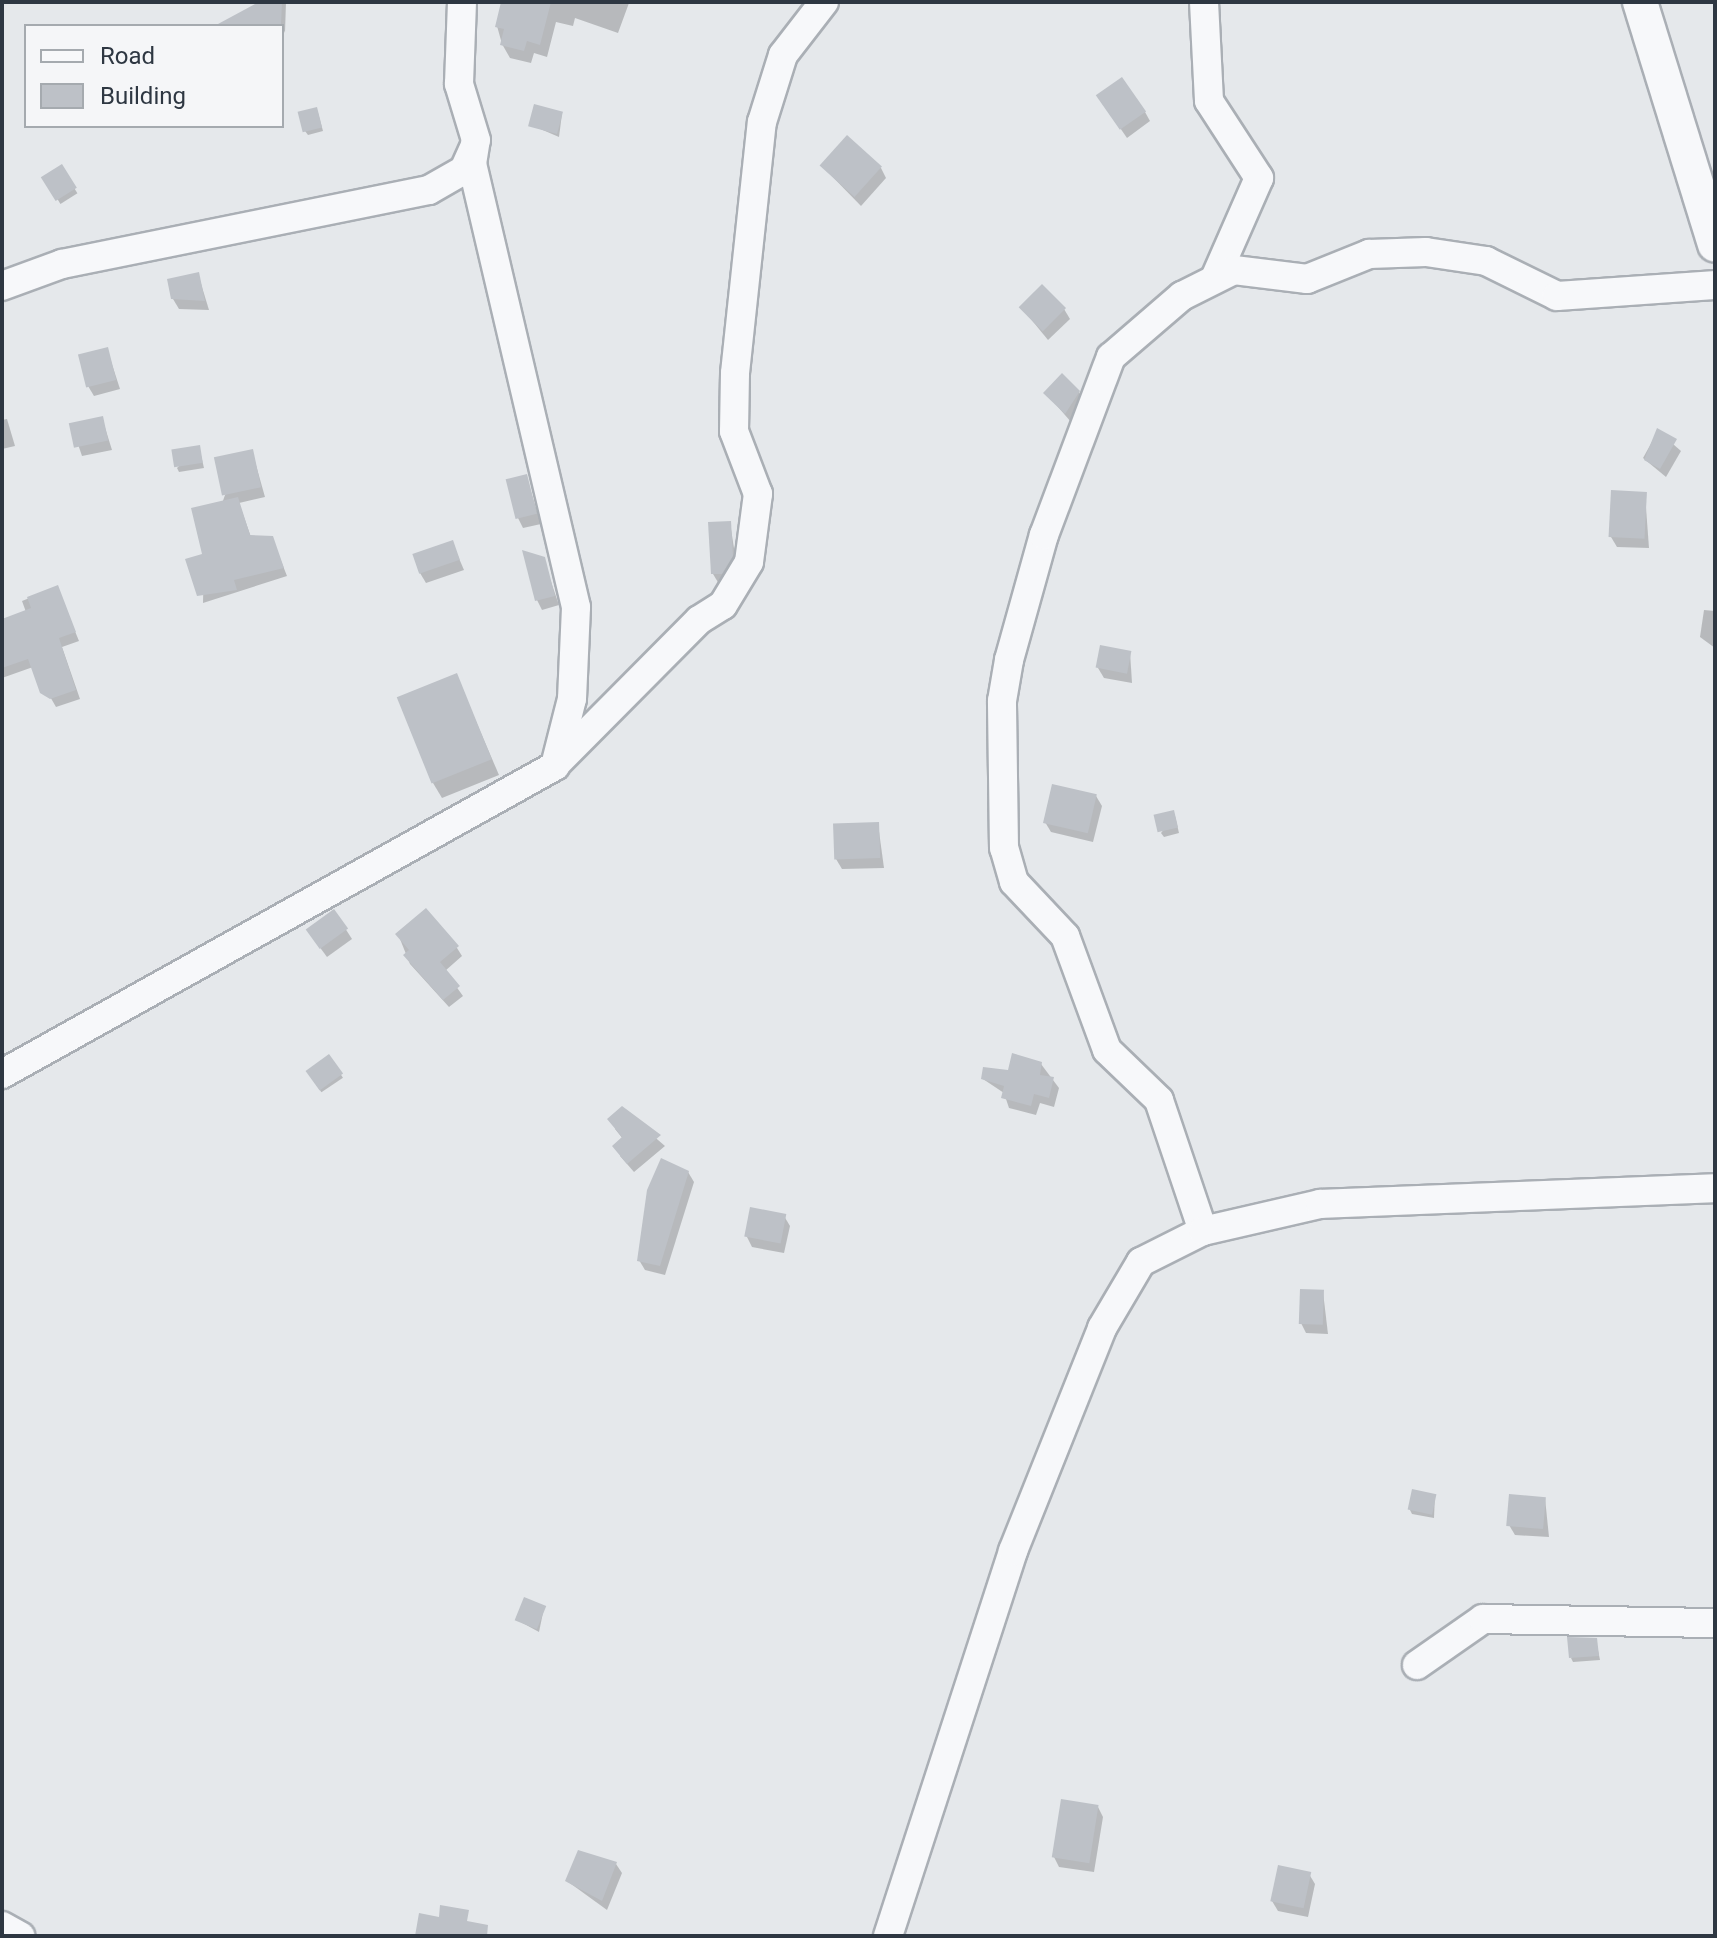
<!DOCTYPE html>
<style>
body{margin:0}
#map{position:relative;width:1717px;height:1938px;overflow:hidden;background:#e5e8eb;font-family:Roboto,sans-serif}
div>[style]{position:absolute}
.shadow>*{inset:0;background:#0003;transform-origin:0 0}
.building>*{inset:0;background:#bdc1c7;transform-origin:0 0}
.roads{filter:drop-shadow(2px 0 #aaafb5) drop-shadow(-2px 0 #aaafb5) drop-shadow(0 2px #aaafb5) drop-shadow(0 -2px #aaafb5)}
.minor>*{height:28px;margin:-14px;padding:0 14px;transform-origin:14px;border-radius:14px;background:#f7f8fa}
.tertiary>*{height:34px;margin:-17px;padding:0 17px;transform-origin:17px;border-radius:17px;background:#f7f8fa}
span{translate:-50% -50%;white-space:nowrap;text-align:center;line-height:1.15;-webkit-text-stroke:8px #f5f6f8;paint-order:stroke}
.frame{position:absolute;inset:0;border:4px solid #2e3742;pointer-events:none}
.legend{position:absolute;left:24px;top:24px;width:260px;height:104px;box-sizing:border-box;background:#f5f6f8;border:2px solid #a5aaaf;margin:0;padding:10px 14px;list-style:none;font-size:24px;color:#2e3742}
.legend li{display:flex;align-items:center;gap:16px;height:40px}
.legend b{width:40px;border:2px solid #a5aaaf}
</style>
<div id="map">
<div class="shadow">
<i style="clip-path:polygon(261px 2px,286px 2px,285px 33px,282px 26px,222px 26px)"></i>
<i style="clip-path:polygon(503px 2px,628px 2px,629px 3px,618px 33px,575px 18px,573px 26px,556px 22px,547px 57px,534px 53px,531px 63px,510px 58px,502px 44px,497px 26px)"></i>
<i style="clip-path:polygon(1105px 106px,1145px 112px,1150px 121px,1127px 138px)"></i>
<i style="clip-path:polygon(318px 113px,323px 131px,308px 135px,305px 131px)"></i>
<i style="clip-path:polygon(562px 114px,559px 137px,531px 125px)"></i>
<i style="clip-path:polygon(822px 166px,881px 168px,886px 178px,861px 206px)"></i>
<i style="left:61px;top:167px;width:31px;height:20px;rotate:58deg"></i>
<i style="clip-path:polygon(198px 274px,209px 310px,179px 309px,173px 299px)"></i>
<i style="clip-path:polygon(1021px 307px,1064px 309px,1070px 319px,1048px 340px)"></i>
<i style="clip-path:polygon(107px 349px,120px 389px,94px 396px,88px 386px)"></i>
<i style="clip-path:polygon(1079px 392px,1084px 402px,1071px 422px,1046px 393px)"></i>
<i style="clip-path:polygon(102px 418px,112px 450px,82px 456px,71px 424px)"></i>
<i style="clip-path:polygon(7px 419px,15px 446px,2px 449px,2px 420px)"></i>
<i style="clip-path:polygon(1658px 431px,1681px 451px,1666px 477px,1643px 458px)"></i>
<i style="clip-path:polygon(199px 447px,204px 468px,179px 472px,177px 468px)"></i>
<i style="clip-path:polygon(252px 451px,265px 497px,239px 503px,251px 537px,272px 538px,287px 576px,203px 603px,204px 555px,225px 495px)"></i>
<i style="clip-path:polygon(526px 476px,541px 524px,523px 528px,518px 518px)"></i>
<i style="clip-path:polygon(1645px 494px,1649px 548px,1617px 547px,1611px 537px)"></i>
<i style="clip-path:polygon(730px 523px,737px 567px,719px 584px,713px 574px)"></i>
<i style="clip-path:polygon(452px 542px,464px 570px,426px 583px,420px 573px)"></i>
<i style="clip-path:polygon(543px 559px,559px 605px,542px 610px,537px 600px)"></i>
<i style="clip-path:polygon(57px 587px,79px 641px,62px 647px,80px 699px,56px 707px,33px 667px,2px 678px,2px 649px,35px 637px,22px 601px)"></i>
<i style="clip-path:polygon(1704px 610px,1715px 611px,1715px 648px,1700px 637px)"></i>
<i style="clip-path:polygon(1130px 652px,1132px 683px,1104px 678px,1098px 668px)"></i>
<i style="clip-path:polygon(456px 675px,499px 775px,442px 798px,433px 783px)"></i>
<i style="clip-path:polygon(1096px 796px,1102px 806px,1093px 842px,1051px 832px,1045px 822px)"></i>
<i style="clip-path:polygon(1175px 816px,1179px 833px,1164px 837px,1161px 833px)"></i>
<i style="clip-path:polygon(878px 824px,884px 868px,842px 869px,836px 859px)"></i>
<i style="clip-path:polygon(334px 911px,352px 939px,327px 957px,313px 938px)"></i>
<i style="clip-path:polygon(398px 934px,457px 948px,462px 956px,445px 971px,463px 996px,449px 1007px,410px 964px)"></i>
<i style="left:329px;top:1057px;width:25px;height:26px;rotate:56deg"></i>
<i style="clip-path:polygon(1041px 1064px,1059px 1088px,1054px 1107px,1040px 1103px,1036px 1115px,1009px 1108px,1004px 1093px,983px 1079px)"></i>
<i style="clip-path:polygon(622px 1109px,665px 1146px,634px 1172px,620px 1156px,623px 1139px,615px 1129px)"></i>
<i style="clip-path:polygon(688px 1172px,694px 1182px,665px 1275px,645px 1270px,639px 1260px)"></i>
<i style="clip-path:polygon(784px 1216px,790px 1226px,784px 1253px,752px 1247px,747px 1237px)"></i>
<i style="clip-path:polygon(1323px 1292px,1328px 1334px,1306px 1333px,1301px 1323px)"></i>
<i style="clip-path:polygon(1435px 1495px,1434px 1518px,1412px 1514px,1410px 1510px)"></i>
<i style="clip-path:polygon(1545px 1498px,1549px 1537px,1515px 1535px,1509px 1525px)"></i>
<i style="clip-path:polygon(544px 1608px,539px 1632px,517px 1620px)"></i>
<i style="clip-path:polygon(1596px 1640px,1600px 1660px,1573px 1662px,1571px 1658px)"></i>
<i style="clip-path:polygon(1098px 1807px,1103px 1817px,1094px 1872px,1059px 1867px,1054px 1857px)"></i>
<i style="clip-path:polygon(616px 1864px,622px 1873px,607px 1910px,567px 1881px)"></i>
<i style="clip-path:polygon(1309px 1874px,1315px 1884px,1308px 1917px,1278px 1911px,1272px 1901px)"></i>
</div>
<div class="building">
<i style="clip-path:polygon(259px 2px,282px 2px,281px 24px,218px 24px)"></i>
<i style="clip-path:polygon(501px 2px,551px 2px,540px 45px,527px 41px,524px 51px,500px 45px,504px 29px,495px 27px)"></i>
<i style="left:1122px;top:77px;width:42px;height:32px;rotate:55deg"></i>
<i style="left:534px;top:104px;width:30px;height:23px;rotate:15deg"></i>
<i style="left:317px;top:107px;width:21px;height:20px;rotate:76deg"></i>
<i style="left:847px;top:135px;width:47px;height:41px;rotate:42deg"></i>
<i style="left:62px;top:164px;width:28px;height:25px;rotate:58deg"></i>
<i style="clip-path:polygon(199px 272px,205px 301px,171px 299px,167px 279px)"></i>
<i style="left:1042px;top:284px;width:34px;height:33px;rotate:45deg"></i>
<i style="left:108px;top:347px;width:34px;height:31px;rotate:76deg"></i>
<i style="clip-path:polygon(1062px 373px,1080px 391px,1065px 414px,1043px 393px)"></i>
<i style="left:103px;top:416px;width:25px;height:35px;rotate:78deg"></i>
<i style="clip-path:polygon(1657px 428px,1677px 439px,1660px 469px,1644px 460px)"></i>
<i style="left:200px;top:445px;width:18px;height:29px;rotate:81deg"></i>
<i style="left:253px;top:449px;width:39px;height:40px;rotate:78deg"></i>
<i style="left:527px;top:474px;width:41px;height:22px;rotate:76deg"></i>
<i style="left:1611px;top:490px;width:36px;height:47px;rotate:3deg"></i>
<i style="clip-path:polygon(238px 497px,250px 535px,273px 536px,284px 568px,234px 580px,237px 590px,197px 596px,185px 559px,202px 554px,191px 508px)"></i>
<i style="clip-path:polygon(731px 521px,733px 556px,722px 574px,711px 574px,708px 522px)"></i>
<i style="left:453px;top:540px;width:21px;height:43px;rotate:71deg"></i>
<i style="clip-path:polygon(522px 550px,545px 557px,555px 596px,535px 601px)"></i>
<i style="clip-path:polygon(58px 585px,76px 632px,59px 638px,76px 690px,50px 699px,40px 693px,28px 659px,2px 668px,2px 619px,31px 608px,27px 597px)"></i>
<i style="left:1100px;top:645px;width:32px;height:23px;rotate:11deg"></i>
<i style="left:457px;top:673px;width:93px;height:65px;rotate:68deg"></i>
<i style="left:1052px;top:784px;width:46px;height:40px;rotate:13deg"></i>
<i style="left:1174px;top:810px;width:18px;height:21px;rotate:77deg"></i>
<i style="left:879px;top:822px;width:36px;height:46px;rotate:88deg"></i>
<i style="clip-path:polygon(426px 908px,459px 946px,440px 962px,460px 986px,443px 1000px,403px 955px,409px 950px,395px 934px)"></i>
<i style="left:334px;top:909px;width:24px;height:35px;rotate:54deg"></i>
<i style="clip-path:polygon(1012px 1053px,1042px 1062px,1040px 1075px,1054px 1077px,1049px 1098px,1034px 1094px,1031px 1106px,1001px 1098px,1004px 1086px,981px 1079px,983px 1067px,1008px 1070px)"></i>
<i style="left:329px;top:1054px;width:24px;height:29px;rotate:54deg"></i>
<i style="clip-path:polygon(622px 1106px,661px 1135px,627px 1164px,612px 1146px,622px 1137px,607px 1119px)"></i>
<i style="clip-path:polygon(661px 1158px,689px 1171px,660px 1266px,637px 1261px,647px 1190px)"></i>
<i style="left:750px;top:1207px;width:37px;height:30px;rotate:11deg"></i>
<i style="left:1300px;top:1289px;width:24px;height:35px;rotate:2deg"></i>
<i style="left:1412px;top:1489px;width:25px;height:21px;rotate:12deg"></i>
<i style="left:1509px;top:1494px;width:37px;height:32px;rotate:5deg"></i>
<i style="left:524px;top:1597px;width:24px;height:25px;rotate:22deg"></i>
<i style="clip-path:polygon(1567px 1637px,1597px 1638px,1599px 1656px,1569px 1658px)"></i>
<i style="left:1061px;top:1799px;width:38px;height:59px;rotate:9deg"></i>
<i style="clip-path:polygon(578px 1850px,617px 1862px,602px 1901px,565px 1881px)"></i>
<i style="left:1278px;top:1865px;width:34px;height:37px;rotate:12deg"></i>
<i style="clip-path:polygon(440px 1905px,469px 1910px,467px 1921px,488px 1925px,487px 1936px,415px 1936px,419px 1913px,439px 1917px)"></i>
</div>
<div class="roads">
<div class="minor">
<i style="left:1204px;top:2px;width:99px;rotate:87.1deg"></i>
<i style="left:1209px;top:101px;width:92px;rotate:57deg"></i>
<i style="left:1259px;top:178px;width:107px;rotate:113.7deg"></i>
<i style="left:2px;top:286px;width:64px;rotate:-20.1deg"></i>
<i style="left:62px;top:264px;width:374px;rotate:-11.4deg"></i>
<i style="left:429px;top:190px;width:40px;rotate:-29.7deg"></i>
<i style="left:464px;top:170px;width:24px;rotate:-66deg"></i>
<i style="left:555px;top:765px;width:204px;rotate:-45.2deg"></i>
<i style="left:699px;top:620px;width:28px;rotate:-32deg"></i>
<i style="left:723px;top:605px;width:50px;rotate:-58.8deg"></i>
<i style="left:749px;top:562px;width:69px;rotate:-82.5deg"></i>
<i style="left:758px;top:494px;width:67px;rotate:-110.9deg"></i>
<i style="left:734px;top:431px;width:58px;rotate:-89deg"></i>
<i style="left:735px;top:373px;width:252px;rotate:-83.9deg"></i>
<i style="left:762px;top:122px;width:70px;rotate:-72.6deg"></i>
<i style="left:783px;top:55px;width:67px;rotate:-52.3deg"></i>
<i style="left:2px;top:1074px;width:633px;rotate:-29.12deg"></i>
<i style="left:555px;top:766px;width:69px;rotate:-75.8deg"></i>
<i style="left:572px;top:699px;width:92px;rotate:-87.5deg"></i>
<i style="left:576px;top:607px;width:455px;rotate:-103.2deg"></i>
<i style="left:472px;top:164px;width:24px;rotate:-81deg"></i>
<i style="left:476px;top:140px;width:59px;rotate:-106.9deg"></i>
<i style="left:459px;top:84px;width:82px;rotate:-87.9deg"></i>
<i style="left:1203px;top:1231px;width:138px;rotate:-108.6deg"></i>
<i style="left:1159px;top:1100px;width:72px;rotate:-136.1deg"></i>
<i style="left:1107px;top:1050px;width:121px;rotate:-110.2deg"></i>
<i style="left:1065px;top:936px;width:74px;rotate:-133.4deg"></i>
<i style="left:1014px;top:882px;width:35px;rotate:-106deg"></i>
<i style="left:1004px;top:848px;width:147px;rotate:-90.8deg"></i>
<i style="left:1002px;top:701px;width:42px;rotate:-80.3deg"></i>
<i style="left:1009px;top:660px;width:130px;rotate:-74.4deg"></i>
<i style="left:1044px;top:535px;width:190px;rotate:-69.4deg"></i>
<i style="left:1111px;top:357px;width:94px;rotate:-40.7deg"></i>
<i style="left:1182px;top:296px;width:58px;rotate:-26.6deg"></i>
<i style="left:1234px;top:270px;width:74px;rotate:7deg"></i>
<i style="left:1307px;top:279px;width:67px;rotate:-22deg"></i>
<i style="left:1369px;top:254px;width:57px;rotate:-2deg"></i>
<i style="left:1426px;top:252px;width:61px;rotate:8.5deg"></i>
<i style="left:1486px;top:261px;width:79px;rotate:26.2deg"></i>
<i style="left:1557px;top:296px;width:158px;rotate:-4deg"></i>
<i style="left:1417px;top:1665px;width:80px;rotate:-34.9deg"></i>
<i style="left:1483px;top:1619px;width:232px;rotate:1deg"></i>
<i style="left:2px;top:1926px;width:21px;rotate:29deg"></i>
<i style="left:888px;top:1936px;width:405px;rotate:-72deg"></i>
<i style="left:1013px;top:1551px;width:240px;rotate:-68.2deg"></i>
<i style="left:1102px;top:1328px;width:77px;rotate:-59.4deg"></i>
<i style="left:1141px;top:1262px;width:69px;rotate:-26.6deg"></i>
<i style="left:1203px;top:1231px;width:120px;rotate:-13deg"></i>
<i style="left:1320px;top:1204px;width:395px;rotate:-2.3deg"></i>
</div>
<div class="tertiary">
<i style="left:1640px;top:2px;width:254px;rotate:72.8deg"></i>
</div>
</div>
<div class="frame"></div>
<ul class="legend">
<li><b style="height:10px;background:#f7f8fa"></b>Road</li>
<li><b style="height:22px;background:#bdc1c7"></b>Building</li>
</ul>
</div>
